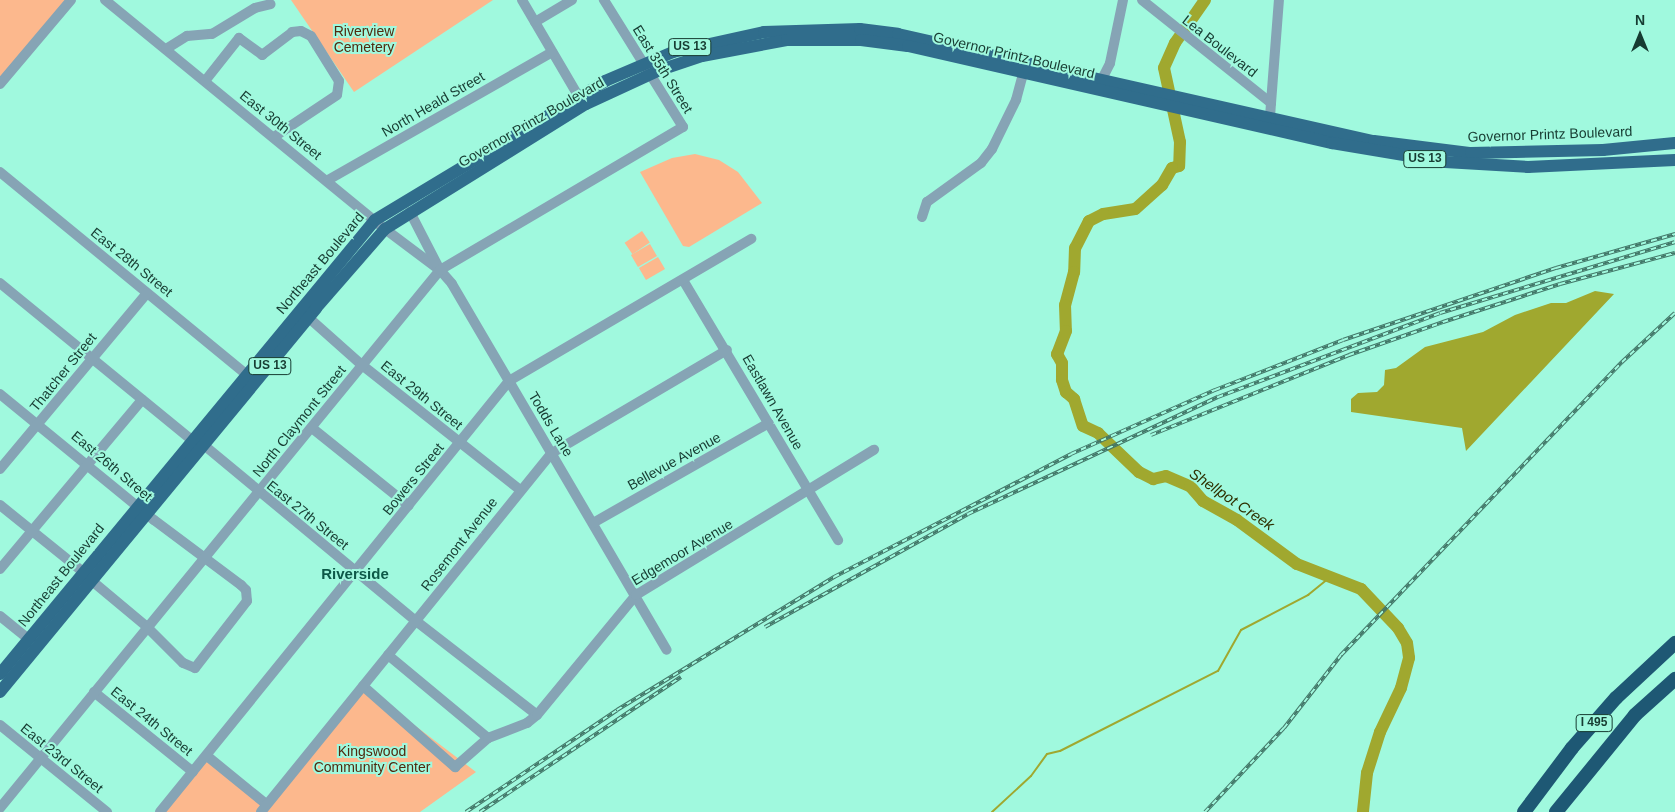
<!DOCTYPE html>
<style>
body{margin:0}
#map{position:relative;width:1675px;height:812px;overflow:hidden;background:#a0f9de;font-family:Arial,sans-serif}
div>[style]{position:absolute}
.green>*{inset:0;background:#fcb88d;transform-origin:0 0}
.water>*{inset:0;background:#a0a82f}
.stream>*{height:2px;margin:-1px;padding:0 1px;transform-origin:1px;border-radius:1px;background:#a0a82f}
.river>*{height:12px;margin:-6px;padding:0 6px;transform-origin:6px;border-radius:6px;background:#a0a82f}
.minor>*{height:10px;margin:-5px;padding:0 5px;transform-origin:5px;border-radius:5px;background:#86a4b5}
.major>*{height:12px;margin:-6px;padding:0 6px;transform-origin:6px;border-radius:6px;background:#306d8c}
.highway>*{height:14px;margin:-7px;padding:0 7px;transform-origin:7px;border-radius:7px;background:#1e5874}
.rail>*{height:4px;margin-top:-2px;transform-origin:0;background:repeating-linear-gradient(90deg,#a0f9de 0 5.5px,#427768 0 11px);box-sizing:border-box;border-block:1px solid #427768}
span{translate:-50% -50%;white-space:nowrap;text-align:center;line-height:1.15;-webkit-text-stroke:4px #a0f9de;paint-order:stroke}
.shield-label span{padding:1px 4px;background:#a0f9de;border:1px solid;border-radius:4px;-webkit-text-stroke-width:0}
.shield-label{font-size:12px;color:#173c32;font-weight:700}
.park-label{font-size:14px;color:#502a0f}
.street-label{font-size:14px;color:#173c32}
.water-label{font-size:15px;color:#2e3000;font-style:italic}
.neighbourhood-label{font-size:15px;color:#0d5948;font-weight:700}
.north{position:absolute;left:1615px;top:10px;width:50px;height:50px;-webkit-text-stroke:4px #a0f9de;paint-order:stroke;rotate:0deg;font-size:14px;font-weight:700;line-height:20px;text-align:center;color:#173c32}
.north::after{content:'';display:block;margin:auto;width:18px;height:22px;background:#173c32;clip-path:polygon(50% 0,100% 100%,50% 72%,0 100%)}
</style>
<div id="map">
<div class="green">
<i style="clip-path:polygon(0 0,71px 0,0 84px)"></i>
<i style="clip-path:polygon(291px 0,493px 0,354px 92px)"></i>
<i style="clip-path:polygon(695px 154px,719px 160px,738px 172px,762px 203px,689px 247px,683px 246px,640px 172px,672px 158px)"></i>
<i style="left:642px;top:231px;width:14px;height:21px;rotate:56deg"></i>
<i style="left:650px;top:244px;width:14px;height:22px;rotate:60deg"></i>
<i style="left:658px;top:257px;width:14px;height:22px;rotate:60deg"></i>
<i style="clip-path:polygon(363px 686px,476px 772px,420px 812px,161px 812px,205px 758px,265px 806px)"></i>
</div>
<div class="water">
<i style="clip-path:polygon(1595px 291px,1614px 294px,1466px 451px,1462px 428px,1351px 412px,1351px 399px,1358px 393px,1377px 392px,1384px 385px,1385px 370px,1396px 368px,1425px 347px,1483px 332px,1515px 315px,1551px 303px,1566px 303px)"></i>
</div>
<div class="stream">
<i style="left:992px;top:812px;width:53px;rotate:-42.7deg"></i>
<i style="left:1031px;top:776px;width:27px;rotate:-54deg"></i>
<i style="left:1047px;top:754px;width:13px;rotate:-13deg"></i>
<i style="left:1060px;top:751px;width:177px;rotate:-26.9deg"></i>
<i style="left:1218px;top:671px;width:47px;rotate:-60.7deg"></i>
<i style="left:1241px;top:630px;width:76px;rotate:-27.6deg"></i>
<i style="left:1308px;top:595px;width:27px;rotate:-39deg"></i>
</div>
<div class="river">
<i style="left:1205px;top:0;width:52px;rotate:124.9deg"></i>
<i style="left:1175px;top:43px;width:27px;rotate:114deg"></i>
<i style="left:1164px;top:68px;width:76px;rotate:77.8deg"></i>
<i style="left:1180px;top:142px;width:24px;rotate:92deg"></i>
<i style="left:1179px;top:166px;width:7px;rotate:164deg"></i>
<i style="left:1172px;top:168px;width:20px;rotate:120deg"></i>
<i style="left:1162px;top:185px;width:36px;rotate:138deg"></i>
<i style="left:1135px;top:209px;width:32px;rotate:171deg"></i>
<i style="left:1103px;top:214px;width:16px;rotate:153deg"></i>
<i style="left:1089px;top:221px;width:30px;rotate:117deg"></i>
<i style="left:1075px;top:248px;width:24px;rotate:92deg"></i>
<i style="left:1074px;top:272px;width:34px;rotate:105deg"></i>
<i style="left:1065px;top:305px;width:26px;rotate:88deg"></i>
<i style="left:1066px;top:331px;width:25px;rotate:111deg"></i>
<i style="left:1057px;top:354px;width:10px;rotate:61deg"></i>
<i style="left:1062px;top:363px;width:17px;rotate:90deg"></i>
<i style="left:1062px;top:380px;width:13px;rotate:72deg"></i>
<i style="left:1066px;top:392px;width:11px;rotate:41deg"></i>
<i style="left:1074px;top:399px;width:28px;rotate:72deg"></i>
<i style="left:1083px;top:426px;width:17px;rotate:25deg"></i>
<i style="left:1098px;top:433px;width:57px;rotate:43.6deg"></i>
<i style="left:1139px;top:472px;width:16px;rotate:27deg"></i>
<i style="left:1153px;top:479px;width:13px;rotate:-13deg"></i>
<i style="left:1166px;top:476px;width:26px;rotate:23deg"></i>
<i style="left:1190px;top:486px;width:20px;rotate:49deg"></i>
<i style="left:1203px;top:501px;width:39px;rotate:29deg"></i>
<i style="left:1237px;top:520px;width:74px;rotate:36.3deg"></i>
<i style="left:1297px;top:564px;width:69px;rotate:21.3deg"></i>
<i style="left:1361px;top:589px;width:54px;rotate:46.5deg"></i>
<i style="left:1398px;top:628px;width:17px;rotate:59deg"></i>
<i style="left:1407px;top:643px;width:15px;rotate:82deg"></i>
<i style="left:1409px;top:658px;width:31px;rotate:105deg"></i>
<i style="left:1401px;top:688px;width:49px;rotate:115.5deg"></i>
<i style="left:1380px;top:732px;width:43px;rotate:107.6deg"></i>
<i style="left:1367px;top:773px;width:39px;rotate:96deg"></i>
</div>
<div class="minor">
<i style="left:105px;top:0;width:362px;rotate:39.3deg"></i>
<i style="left:385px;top:229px;width:65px;rotate:36.9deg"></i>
<i style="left:522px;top:0;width:113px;rotate:59.6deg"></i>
<i style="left:1142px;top:0;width:165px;rotate:38.6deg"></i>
<i style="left:1271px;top:103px;width:15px;rotate:94deg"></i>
<i style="left:535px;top:22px;width:43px;rotate:-30.7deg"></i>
<i style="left:166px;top:49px;width:25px;rotate:-32deg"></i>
<i style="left:187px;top:36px;width:25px;rotate:-5deg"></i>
<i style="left:212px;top:34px;width:50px;rotate:-31.2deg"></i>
<i style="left:255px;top:8px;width:16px;rotate:-14deg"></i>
<i style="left:205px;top:81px;width:55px;rotate:-51.7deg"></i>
<i style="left:239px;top:38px;width:29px;rotate:36deg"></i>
<i style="left:262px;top:55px;width:38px;rotate:-37deg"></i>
<i style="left:292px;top:32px;width:9px;rotate:-6deg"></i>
<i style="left:301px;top:31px;width:11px;rotate:27deg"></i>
<i style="left:311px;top:36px;width:53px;rotate:58.1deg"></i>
<i style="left:339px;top:81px;width:14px;rotate:98deg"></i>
<i style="left:337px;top:95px;width:76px;rotate:146.3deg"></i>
<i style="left:1101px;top:81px;width:20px;rotate:-63deg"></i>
<i style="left:1110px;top:63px;width:64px;rotate:-78.3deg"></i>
<i style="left:0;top:84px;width:110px;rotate:-49.8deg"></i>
<i style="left:1271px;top:103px;width:103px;rotate:-85.6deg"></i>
<i style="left:0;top:172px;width:318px;rotate:39.4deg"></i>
<i style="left:328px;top:180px;width:258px;rotate:-29.7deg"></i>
<i style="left:410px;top:212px;width:65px;rotate:62.7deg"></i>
<i style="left:440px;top:270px;width:18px;rotate:49deg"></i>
<i style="left:452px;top:284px;width:424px;rotate:59.6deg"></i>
<i style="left:922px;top:217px;width:16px;rotate:-72deg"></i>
<i style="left:927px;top:202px;width:67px;rotate:-35.8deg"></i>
<i style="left:981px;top:163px;width:18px;rotate:-52deg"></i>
<i style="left:992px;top:149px;width:55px;rotate:-63.9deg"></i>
<i style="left:1016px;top:100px;width:34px;rotate:-75deg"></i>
<i style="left:683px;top:280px;width:303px;rotate:59.2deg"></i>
<i style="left:0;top:283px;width:248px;rotate:39.3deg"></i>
<i style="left:309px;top:318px;width:71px;rotate:41.6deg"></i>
<i style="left:362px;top:365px;width:201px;rotate:38.3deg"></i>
<i style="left:0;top:394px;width:199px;rotate:39.3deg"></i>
<i style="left:154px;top:520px;width:109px;rotate:36.8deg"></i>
<i style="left:241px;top:585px;width:7px;rotate:45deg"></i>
<i style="left:246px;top:590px;width:11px;rotate:85deg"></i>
<i style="left:247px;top:601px;width:85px;rotate:127.8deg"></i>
<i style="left:195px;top:668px;width:13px;rotate:-157deg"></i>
<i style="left:183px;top:663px;width:52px;rotate:-135deg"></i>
<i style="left:146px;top:626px;width:70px;rotate:-140.2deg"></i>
<i style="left:312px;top:428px;width:124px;rotate:38.8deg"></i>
<i style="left:205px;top:446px;width:274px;rotate:39.7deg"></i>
<i style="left:416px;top:621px;width:153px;rotate:37.8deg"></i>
<i style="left:0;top:469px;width:229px;rotate:-50.1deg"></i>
<i style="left:0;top:505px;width:107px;rotate:38.9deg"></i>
<i style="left:593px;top:523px;width:202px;rotate:-29.6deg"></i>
<i style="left:0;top:569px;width:221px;rotate:-50deg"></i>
<i style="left:0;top:616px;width:36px;rotate:39deg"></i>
<i style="left:388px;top:655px;width:130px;rotate:39.7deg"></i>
<i style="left:363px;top:686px;width:123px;rotate:41.4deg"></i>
<i style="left:455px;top:767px;width:44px;rotate:-41.3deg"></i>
<i style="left:488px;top:738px;width:42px;rotate:-21deg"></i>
<i style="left:527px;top:723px;width:13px;rotate:-39deg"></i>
<i style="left:537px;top:715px;width:156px;rotate:-50.5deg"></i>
<i style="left:636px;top:595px;width:279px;rotate:-31.4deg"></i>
<i style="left:94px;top:692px;width:127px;rotate:38.9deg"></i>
<i style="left:0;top:725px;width:138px;rotate:39.1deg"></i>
<i style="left:207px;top:756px;width:76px;rotate:39.1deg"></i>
<i style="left:0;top:808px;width:695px;rotate:-50.72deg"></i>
<i style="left:440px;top:270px;width:282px;rotate:-30.5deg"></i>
<i style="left:683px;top:127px;width:150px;rotate:-121.9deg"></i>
<i style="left:160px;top:812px;width:555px;rotate:-51deg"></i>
<i style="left:509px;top:381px;width:281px;rotate:-30.4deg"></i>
<i style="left:261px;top:812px;width:462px;rotate:-51deg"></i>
<i style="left:552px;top:453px;width:203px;rotate:-30.5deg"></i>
</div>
<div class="major">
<i style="left:0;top:674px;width:589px;rotate:-50.44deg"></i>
<i style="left:375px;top:220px;width:269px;rotate:-31.1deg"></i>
<i style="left:605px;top:81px;width:74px;rotate:-23.1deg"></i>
<i style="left:673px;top:52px;width:93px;rotate:-12.4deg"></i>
<i style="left:764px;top:32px;width:96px;rotate:-1.8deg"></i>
<i style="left:860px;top:29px;width:38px;rotate:7deg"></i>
<i style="left:898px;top:34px;width:488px;rotate:12.7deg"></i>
<i style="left:1374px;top:141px;width:98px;rotate:7.1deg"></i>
<i style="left:1471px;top:153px;width:132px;rotate:-1.3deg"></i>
<i style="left:1603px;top:150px;width:72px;rotate:-5.6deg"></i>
<i style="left:0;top:692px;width:497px;rotate:-50.5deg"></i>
<i style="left:316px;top:308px;width:105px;rotate:-48.9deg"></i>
<i style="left:385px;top:229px;width:237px;rotate:-31.9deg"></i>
<i style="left:586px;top:104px;width:81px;rotate:-24.7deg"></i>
<i style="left:660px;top:70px;width:44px;rotate:-18.4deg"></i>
<i style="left:702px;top:56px;width:86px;rotate:-10.7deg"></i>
<i style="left:787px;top:40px;width:74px"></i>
<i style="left:861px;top:40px;width:47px;rotate:7.3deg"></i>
<i style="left:908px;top:46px;width:435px;rotate:12.9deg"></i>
<i style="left:1332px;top:143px;width:115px;rotate:9.5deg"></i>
<i style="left:1445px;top:162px;width:83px;rotate:3.4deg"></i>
<i style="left:1528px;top:167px;width:147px;rotate:-2.7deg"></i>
</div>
<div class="highway">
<i style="left:1524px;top:812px;width:80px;rotate:-53.1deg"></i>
<i style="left:1572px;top:748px;width:67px;rotate:-48.7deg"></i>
<i style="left:1616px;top:698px;width:81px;rotate:-43deg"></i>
<i style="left:1556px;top:812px;width:125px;rotate:-50.8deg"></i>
<i style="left:1635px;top:715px;width:54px;rotate:-42deg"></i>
</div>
<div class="rail">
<i style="left:1151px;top:435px;width:214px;rotate:-22deg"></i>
<i style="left:1349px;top:355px;width:100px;rotate:-19.3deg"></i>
<i style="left:1443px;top:322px;width:123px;rotate:-18deg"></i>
<i style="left:1560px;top:284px;width:119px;rotate:-15.1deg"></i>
<i style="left:765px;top:627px;width:232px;rotate:-29.1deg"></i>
<i style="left:968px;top:514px;width:276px;rotate:-25.1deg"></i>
<i style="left:1218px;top:397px;width:237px;rotate:-20.7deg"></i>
<i style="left:1440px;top:313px;width:245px;rotate:-16.8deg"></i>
<i style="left:466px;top:812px;width:182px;rotate:-34deg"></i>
<i style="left:617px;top:710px;width:255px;rotate:-31.5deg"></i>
<i style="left:834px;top:577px;width:267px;rotate:-27.4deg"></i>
<i style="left:1071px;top:454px;width:158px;rotate:-24deg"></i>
<i style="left:1215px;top:390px;width:137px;rotate:-21.3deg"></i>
<i style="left:1343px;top:340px;width:225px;rotate:-18.7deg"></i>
<i style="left:1556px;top:268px;width:124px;rotate:-15.9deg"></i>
<i style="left:480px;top:812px;width:242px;rotate:-33.9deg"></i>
<i style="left:1205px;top:812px;width:115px;rotate:-46.8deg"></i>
<i style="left:1284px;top:728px;width:93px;rotate:-52deg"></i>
<i style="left:1341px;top:655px;width:406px;rotate:-46.2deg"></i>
<i style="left:1622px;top:362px;width:72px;rotate:-42.8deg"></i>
</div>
<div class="shield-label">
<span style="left:690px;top:47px">US 13</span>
<span style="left:1425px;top:159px">US 13</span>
<span style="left:270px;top:366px">US 13</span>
<span style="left:1594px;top:723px">I 495</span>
</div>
<div class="park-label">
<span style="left:364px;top:39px">Riverview<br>Cemetery</span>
<span style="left:372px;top:759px">Kingswood<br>Community Center</span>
</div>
<div class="street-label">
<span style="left:1220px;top:46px;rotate:38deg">Lea Boulevard</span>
<span style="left:1014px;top:55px;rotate:13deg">Governor Printz Boulevard</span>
<span style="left:663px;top:69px;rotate:58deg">East 35th Street</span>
<span style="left:433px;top:104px;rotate:-30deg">North Heald Street</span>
<span style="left:531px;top:122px;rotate:-30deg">Governor Printz Boulevard</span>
<span style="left:281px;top:125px;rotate:39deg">East 30th Street</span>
<span style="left:1550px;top:134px;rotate:-2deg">Governor Printz Boulevard</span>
<span style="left:132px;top:262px;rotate:39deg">East 28th Street</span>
<span style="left:320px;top:263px;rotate:-50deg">Northeast Boulevard</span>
<span style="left:63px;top:372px;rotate:-51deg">Thatcher Street</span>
<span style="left:422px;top:395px;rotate:39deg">East 29th Street</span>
<span style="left:773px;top:402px;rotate:60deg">Eastlawn Avenue</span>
<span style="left:299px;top:421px;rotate:-51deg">North Claymont Street</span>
<span style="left:551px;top:424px;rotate:59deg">Todds Lane</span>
<span style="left:674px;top:461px;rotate:-29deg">Bellevue Avenue</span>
<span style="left:112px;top:466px;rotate:40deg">East 26th Street</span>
<span style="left:413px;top:479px;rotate:-51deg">Bowers Street</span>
<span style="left:308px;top:515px;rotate:39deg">East 27th Street</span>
<span style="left:459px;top:544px;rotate:-52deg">Rosemont Avenue</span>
<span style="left:682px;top:552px;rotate:-31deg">Edgemoor Avenue</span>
<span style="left:61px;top:575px;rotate:-51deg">Northeast Boulevard</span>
<span style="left:152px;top:721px;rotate:39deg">East 24th Street</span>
<span style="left:62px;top:758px;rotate:39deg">East 23rd Street</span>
</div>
<div class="water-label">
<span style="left:1232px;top:499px;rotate:34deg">Shellpot Creek</span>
</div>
<div class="neighbourhood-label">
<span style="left:355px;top:574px">Riverside</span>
</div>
<div class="north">N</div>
</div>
